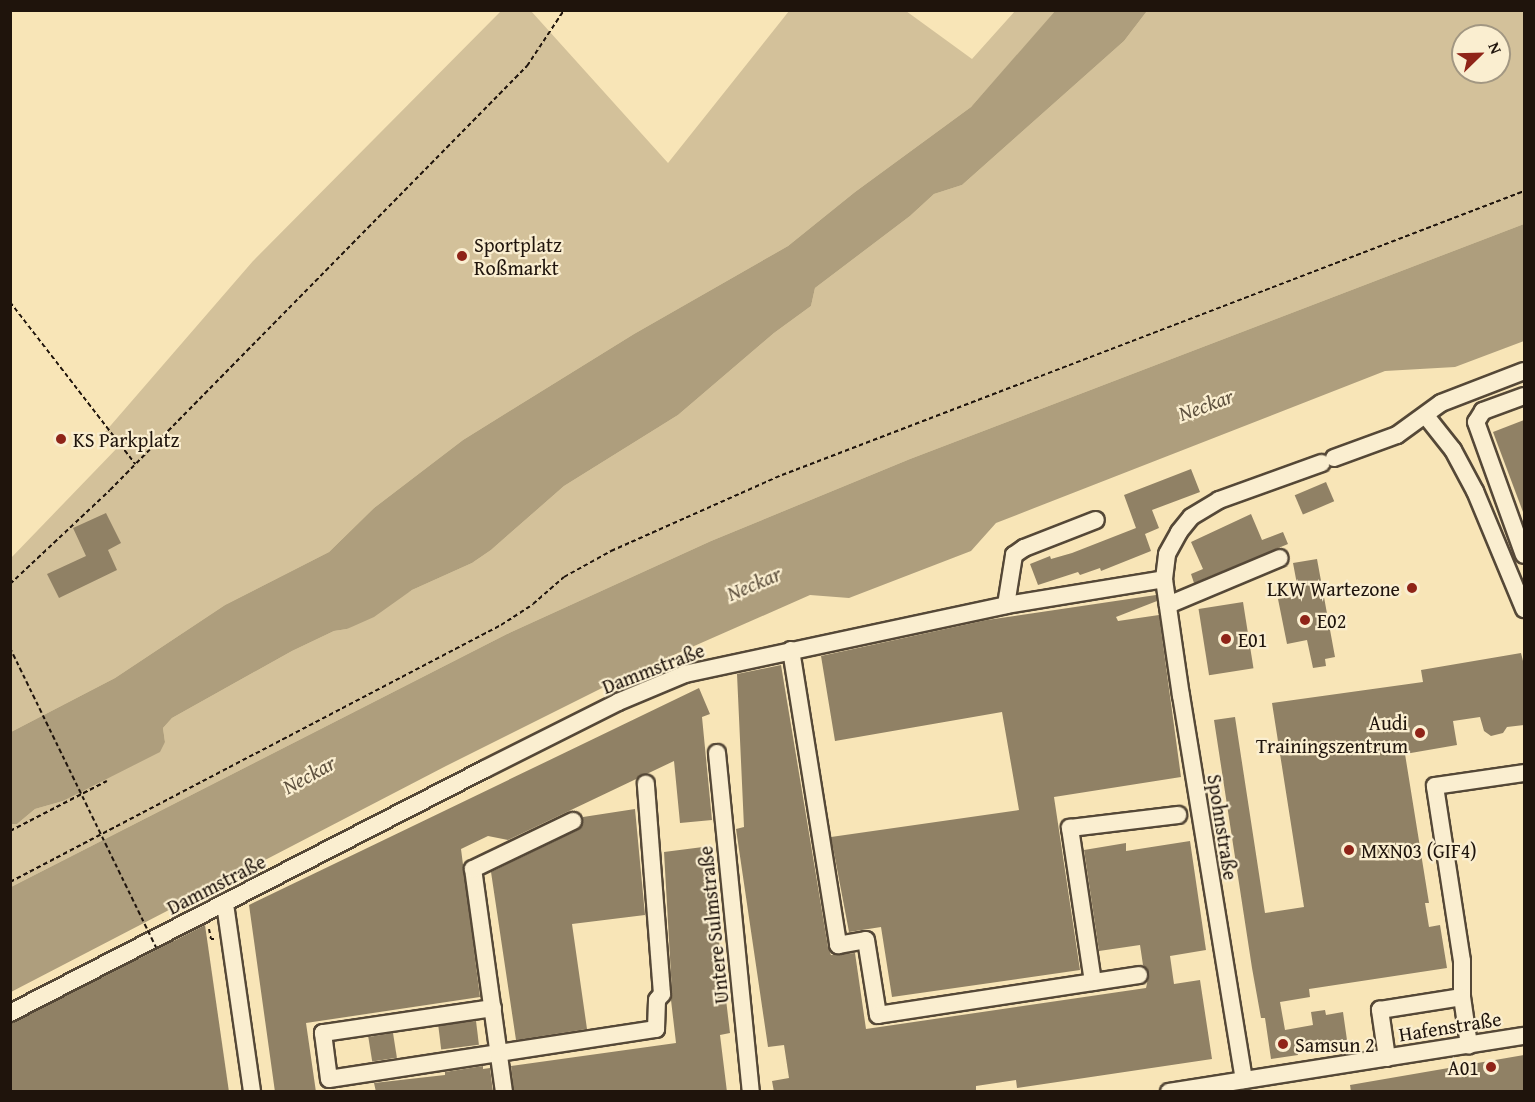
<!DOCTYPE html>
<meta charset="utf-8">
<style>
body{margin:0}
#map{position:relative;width:1535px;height:1102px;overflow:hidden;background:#f8e5b7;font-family:"Gentium Book Plus",serif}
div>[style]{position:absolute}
.green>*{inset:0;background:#d3c19a}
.water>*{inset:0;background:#ae9e7d}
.building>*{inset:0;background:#908165;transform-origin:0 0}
.path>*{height:2px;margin-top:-1px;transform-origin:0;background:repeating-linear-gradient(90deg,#1f140c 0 4.5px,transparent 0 7.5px)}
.roads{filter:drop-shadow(2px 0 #554837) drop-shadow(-2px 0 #554837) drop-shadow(0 2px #554837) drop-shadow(0 -2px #554837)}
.minor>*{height:16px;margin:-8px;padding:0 8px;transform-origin:8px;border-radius:8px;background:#faeed0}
.path-bridge>*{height:2px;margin-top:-1px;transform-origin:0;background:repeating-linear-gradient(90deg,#1f140c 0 4.5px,transparent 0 7.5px)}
.dots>*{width:16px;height:16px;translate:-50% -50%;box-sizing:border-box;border:3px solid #faeed0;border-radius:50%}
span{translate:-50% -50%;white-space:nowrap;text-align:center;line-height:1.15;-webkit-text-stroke:4.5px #faeed0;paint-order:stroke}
.poi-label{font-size:20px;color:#1f140c}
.left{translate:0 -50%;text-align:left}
.right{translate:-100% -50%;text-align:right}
.street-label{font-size:20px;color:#1f140c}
.water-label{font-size:21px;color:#5f523f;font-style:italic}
.frame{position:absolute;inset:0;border:12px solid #1f140c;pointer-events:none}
.north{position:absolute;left:1451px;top:24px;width:60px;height:60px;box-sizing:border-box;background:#faeed0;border:2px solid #a29782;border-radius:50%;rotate:67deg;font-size:16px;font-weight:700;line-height:24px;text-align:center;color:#1f140c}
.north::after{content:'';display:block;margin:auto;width:21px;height:27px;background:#8f2418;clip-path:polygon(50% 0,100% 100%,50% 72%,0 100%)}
</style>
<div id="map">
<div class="green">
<i style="clip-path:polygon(501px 11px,531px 11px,668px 163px,789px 11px,906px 11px,972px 59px,1015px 11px,1056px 11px,971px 107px,855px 192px,788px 246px,634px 334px,463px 440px,374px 508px,329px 552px,225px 605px,115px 678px,11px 732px,10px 559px,119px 446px,105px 432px,253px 261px)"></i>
<i style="clip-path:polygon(evenodd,1147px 11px,1524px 11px,1524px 224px,910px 459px,711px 541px,507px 634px,11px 887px,11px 824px,17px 824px,35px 809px,63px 801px,165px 742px,163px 728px,172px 718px,292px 651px,334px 631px,347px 629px,412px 590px,472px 563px,491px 550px,564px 486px,678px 415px,774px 333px,811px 306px,815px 288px,910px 216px,934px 194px,962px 185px,1124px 41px,1147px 11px,1463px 36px,1499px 36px,1499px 72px,1463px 72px,1463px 36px)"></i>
</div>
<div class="water">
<i style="clip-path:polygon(1056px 10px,1147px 11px,1124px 41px,962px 185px,934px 194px,910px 216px,815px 288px,811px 306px,774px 333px,678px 415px,564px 486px,491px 550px,472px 563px,412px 590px,374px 617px,347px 629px,334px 631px,292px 651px,172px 718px,163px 728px,165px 742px,160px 752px,63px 801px,35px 809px,17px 824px,11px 824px,11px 732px,115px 678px,225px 605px,329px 552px,374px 508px,463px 440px,634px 334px,788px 246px,855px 192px,971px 107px)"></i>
<i style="clip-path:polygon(1524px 224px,1524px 341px,1455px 367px,1385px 371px,996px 523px,971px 551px,849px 598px,810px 595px,626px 676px,446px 766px,11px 992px,11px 887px,507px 634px,711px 541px,910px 459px)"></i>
</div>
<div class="building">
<i style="clip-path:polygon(1524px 420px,1524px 512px,1523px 512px,1493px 432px)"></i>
<i style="clip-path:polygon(1191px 469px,1200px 492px,1152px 510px,1159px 528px,1145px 534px,1151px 551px,1101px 571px,1100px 568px,1080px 575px,1078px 572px,1038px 585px,1030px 564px,1050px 556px,1051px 559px,1072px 553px,1136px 528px,1124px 495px)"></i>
<i style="left:1326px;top:482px;width:21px;height:34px;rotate:67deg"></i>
<i style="clip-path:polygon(106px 513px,121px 543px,108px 550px,117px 570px,59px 598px,47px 574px,86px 556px,73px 528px)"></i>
<i style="clip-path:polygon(1251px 514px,1262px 540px,1283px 532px,1288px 544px,1194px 583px,1191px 574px,1203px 569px,1191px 542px)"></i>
<i style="clip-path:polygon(1317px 559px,1335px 657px,1325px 659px,1326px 666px,1313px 668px,1307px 640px,1287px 644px,1278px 599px,1299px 595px,1293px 563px)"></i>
<i style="clip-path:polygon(1156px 595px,1157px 601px,1116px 617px,1118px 621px,1159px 615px,1181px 777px,1054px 797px,1080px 970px,892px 997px,881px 927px,849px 932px,831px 837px,1019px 810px,1002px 712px,835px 741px,821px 656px,987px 620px)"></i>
<i style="left:1243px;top:602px;width:67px;height:45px;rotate:81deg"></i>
<i style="clip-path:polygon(1521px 653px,1524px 665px,1524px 725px,1507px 727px,1503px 733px,1491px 736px,1484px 731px,1480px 717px,1453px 721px,1457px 745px,1405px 754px,1429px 903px,1425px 903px,1429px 927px,1440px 925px,1447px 968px,1309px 989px,1310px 997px,1280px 1002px,1285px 1030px,1313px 1025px,1311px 1012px,1325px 1010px,1326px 1015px,1343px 1012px,1347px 1040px,1297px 1047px,1298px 1055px,1271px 1059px,1265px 1018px,1261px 1018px,1252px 968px,1214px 720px,1235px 717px,1265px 913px,1304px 907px,1272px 703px,1423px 682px,1421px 670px)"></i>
<i style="clip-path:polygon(781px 665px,828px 947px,831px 955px,855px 953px,866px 1029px,1146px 988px,1149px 974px,1143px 965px,1140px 945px,1099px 951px,1084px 850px,1126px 843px,1126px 851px,1190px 841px,1206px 950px,1170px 956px,1174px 984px,1200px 980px,1212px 1059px,1017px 1088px,1016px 1080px,976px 1086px,976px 1092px,774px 1092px,772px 1081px,789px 1078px,784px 1045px,768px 1047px,736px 829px,744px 827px,737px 674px)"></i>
<i style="clip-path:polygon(699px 688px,710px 714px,702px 717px,712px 820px,680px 823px,674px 761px,508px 840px,488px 836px,461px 849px,480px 997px,306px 1023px,316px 1092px,275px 1092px,249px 905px)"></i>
<i style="clip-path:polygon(635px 809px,645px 915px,572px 924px,587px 1029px,516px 1040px,491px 872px,578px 830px,582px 826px,583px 817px)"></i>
<i style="clip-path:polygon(703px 847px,706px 881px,717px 880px,719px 941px,730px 1033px,720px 1035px,727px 1092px,514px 1092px,511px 1066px,676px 1043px,671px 1000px,672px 993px,664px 852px)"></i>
<i style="clip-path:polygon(205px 925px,229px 1092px,10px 1092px,10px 1024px)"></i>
<i style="left:476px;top:1021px;width:24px;height:38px;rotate:83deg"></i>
<i style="left:393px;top:1033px;width:25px;height:25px;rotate:81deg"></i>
<i style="clip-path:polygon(1524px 1055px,1524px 1092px,1351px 1092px,1350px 1085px)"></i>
<i style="clip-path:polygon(483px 1066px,483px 1069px,490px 1068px,493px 1092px,376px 1092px,374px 1083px,445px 1075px,445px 1072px)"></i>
</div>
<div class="path">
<i style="left:10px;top:302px;width:205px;rotate:52.3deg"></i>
<i style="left:10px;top:584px;width:137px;rotate:-43.2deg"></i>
<i style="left:110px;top:490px;width:595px;rotate:-45.48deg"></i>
<i style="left:527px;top:66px;width:67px;rotate:-56.5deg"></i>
<i style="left:10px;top:831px;width:109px;rotate:-27.3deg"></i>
<i style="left:10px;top:882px;width:554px;rotate:-27.63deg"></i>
<i style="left:501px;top:625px;width:38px;rotate:-33deg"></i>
<i style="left:533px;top:604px;width:41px;rotate:-41.1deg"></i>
<i style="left:564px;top:577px;width:54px;rotate:-29deg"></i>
<i style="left:611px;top:551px;width:187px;rotate:-24deg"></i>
<i style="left:782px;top:475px;width:794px;rotate:-20.94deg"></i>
<i style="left:209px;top:929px;width:10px;rotate:79deg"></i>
<i style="left:211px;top:939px;width:3px"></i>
</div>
<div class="roads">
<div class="minor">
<i style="left:1524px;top:396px;width:44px;rotate:159.9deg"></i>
<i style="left:1483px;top:411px;width:13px;rotate:122deg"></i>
<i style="left:1476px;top:422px;width:141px;rotate:70.2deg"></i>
<i style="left:1426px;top:416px;width:43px;rotate:51.5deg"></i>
<i style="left:1453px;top:450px;width:47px;rotate:61.8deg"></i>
<i style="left:1475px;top:491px;width:128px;rotate:67.4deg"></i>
<i style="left:1334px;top:458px;width:67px;rotate:-20.1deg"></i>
<i style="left:1397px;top:435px;width:54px;rotate:-36deg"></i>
<i style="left:1441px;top:403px;width:89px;rotate:-21.1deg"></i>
<i style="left:1006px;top:605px;width:51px;rotate:-80.9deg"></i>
<i style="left:1014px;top:555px;width:12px;rotate:-35deg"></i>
<i style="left:1024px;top:548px;width:77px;rotate:-21.3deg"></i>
<i style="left:1168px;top:605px;width:121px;rotate:-22.8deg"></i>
<i style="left:791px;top:650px;width:299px;rotate:80.9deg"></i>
<i style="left:838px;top:945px;width:28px;rotate:-10deg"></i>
<i style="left:866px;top:940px;width:76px;rotate:80.9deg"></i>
<i style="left:878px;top:1015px;width:264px;rotate:-8.7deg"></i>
<i style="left:717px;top:753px;width:341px;rotate:84.3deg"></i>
<i style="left:225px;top:904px;width:190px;rotate:81.8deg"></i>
<i style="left:1093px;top:982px;width:156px;rotate:-98.5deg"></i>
<i style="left:1070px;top:828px;width:109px;rotate:-6.9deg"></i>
<i style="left:1462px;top:997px;width:36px;rotate:-90deg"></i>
<i style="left:1462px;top:961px;width:177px;rotate:-98.8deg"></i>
<i style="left:1435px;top:786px;width:90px;rotate:-8.3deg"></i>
<i style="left:493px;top:1008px;width:172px;rotate:171.6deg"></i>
<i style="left:323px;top:1033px;width:46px;rotate:82.6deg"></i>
<i style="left:329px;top:1079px;width:331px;rotate:-8.7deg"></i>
<i style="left:656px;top:1029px;width:29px;rotate:-88deg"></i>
<i style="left:657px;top:1000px;width:8px;rotate:-50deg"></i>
<i style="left:662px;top:994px;width:211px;rotate:-94.4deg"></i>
<i style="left:10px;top:1013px;width:534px;rotate:-27.19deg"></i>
<i style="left:485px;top:769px;width:149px;rotate:-26.7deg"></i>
<i style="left:618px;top:702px;width:73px;rotate:-22.7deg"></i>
<i style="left:685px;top:674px;width:328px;rotate:-12.1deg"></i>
<i style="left:1006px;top:605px;width:160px;rotate:-9.3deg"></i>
<i style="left:1387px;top:1058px;width:49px;rotate:-98.3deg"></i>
<i style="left:1380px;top:1010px;width:83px;rotate:-9deg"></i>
<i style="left:1462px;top:997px;width:49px;rotate:81.7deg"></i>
<i style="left:1244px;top:1080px;width:389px;rotate:-99.3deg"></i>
<i style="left:1181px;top:696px;width:118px;rotate:-98.3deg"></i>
<i style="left:1164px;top:579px;width:25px;rotate:-83deg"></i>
<i style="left:1167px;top:554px;width:25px;rotate:-61deg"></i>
<i style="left:1179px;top:532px;width:19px;rotate:-51deg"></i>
<i style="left:1191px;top:517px;width:33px;rotate:-31deg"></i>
<i style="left:1219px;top:500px;width:109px;rotate:-19.8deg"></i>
<i style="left:504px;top:1092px;width:225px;rotate:-97.9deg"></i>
<i style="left:473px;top:869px;width:111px;rotate:-25.6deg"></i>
<i style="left:1169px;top:1092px;width:359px;rotate:-9deg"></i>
</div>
</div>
<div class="path-bridge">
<i style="left:10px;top:648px;width:333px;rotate:64deg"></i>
</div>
<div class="dots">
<i style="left:462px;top:256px;background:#8f2418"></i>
<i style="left:61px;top:439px;background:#8f2418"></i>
<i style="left:1412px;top:588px;background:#8f2418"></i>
<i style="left:1305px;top:620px;background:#8f2418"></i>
<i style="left:1226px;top:639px;background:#8f2418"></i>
<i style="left:1420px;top:733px;background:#8f2418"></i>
<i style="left:1349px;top:850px;background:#8f2418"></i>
<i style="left:1283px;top:1044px;background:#8f2418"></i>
<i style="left:1491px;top:1067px;background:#8f2418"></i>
</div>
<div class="poi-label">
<span class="left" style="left:474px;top:256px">Sportplatz<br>Roßmarkt</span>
<span class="left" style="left:73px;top:439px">KS Parkplatz</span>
<span class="right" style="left:1400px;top:588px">LKW Wartezone</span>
<span class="left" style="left:1317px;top:620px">E02</span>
<span class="left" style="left:1238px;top:639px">E01</span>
<span class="right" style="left:1408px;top:734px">Audi<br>Trainingszentrum</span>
<span class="left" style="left:1361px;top:850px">MXN03 (GIF4)</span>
<span class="left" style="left:1295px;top:1044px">Samsun 2</span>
<span class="right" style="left:1479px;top:1067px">A01</span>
</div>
<div class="street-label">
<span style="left:653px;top:668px;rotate:-21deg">Dammstraße</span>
<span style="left:1223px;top:827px;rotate:81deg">Spohnstraße</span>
<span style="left:216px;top:884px;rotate:-27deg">Dammstraße</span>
<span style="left:713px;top:925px;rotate:-96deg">Untere Sulmstraße</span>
<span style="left:1450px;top:1026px;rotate:-9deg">Hafenstraße</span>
</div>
<div class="water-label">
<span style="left:1206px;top:405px;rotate:-20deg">Neckar</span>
<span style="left:754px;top:584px;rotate:-23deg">Neckar</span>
<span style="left:309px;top:775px;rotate:-29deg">Neckar</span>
</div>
<div class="frame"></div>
<div class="north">N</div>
</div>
